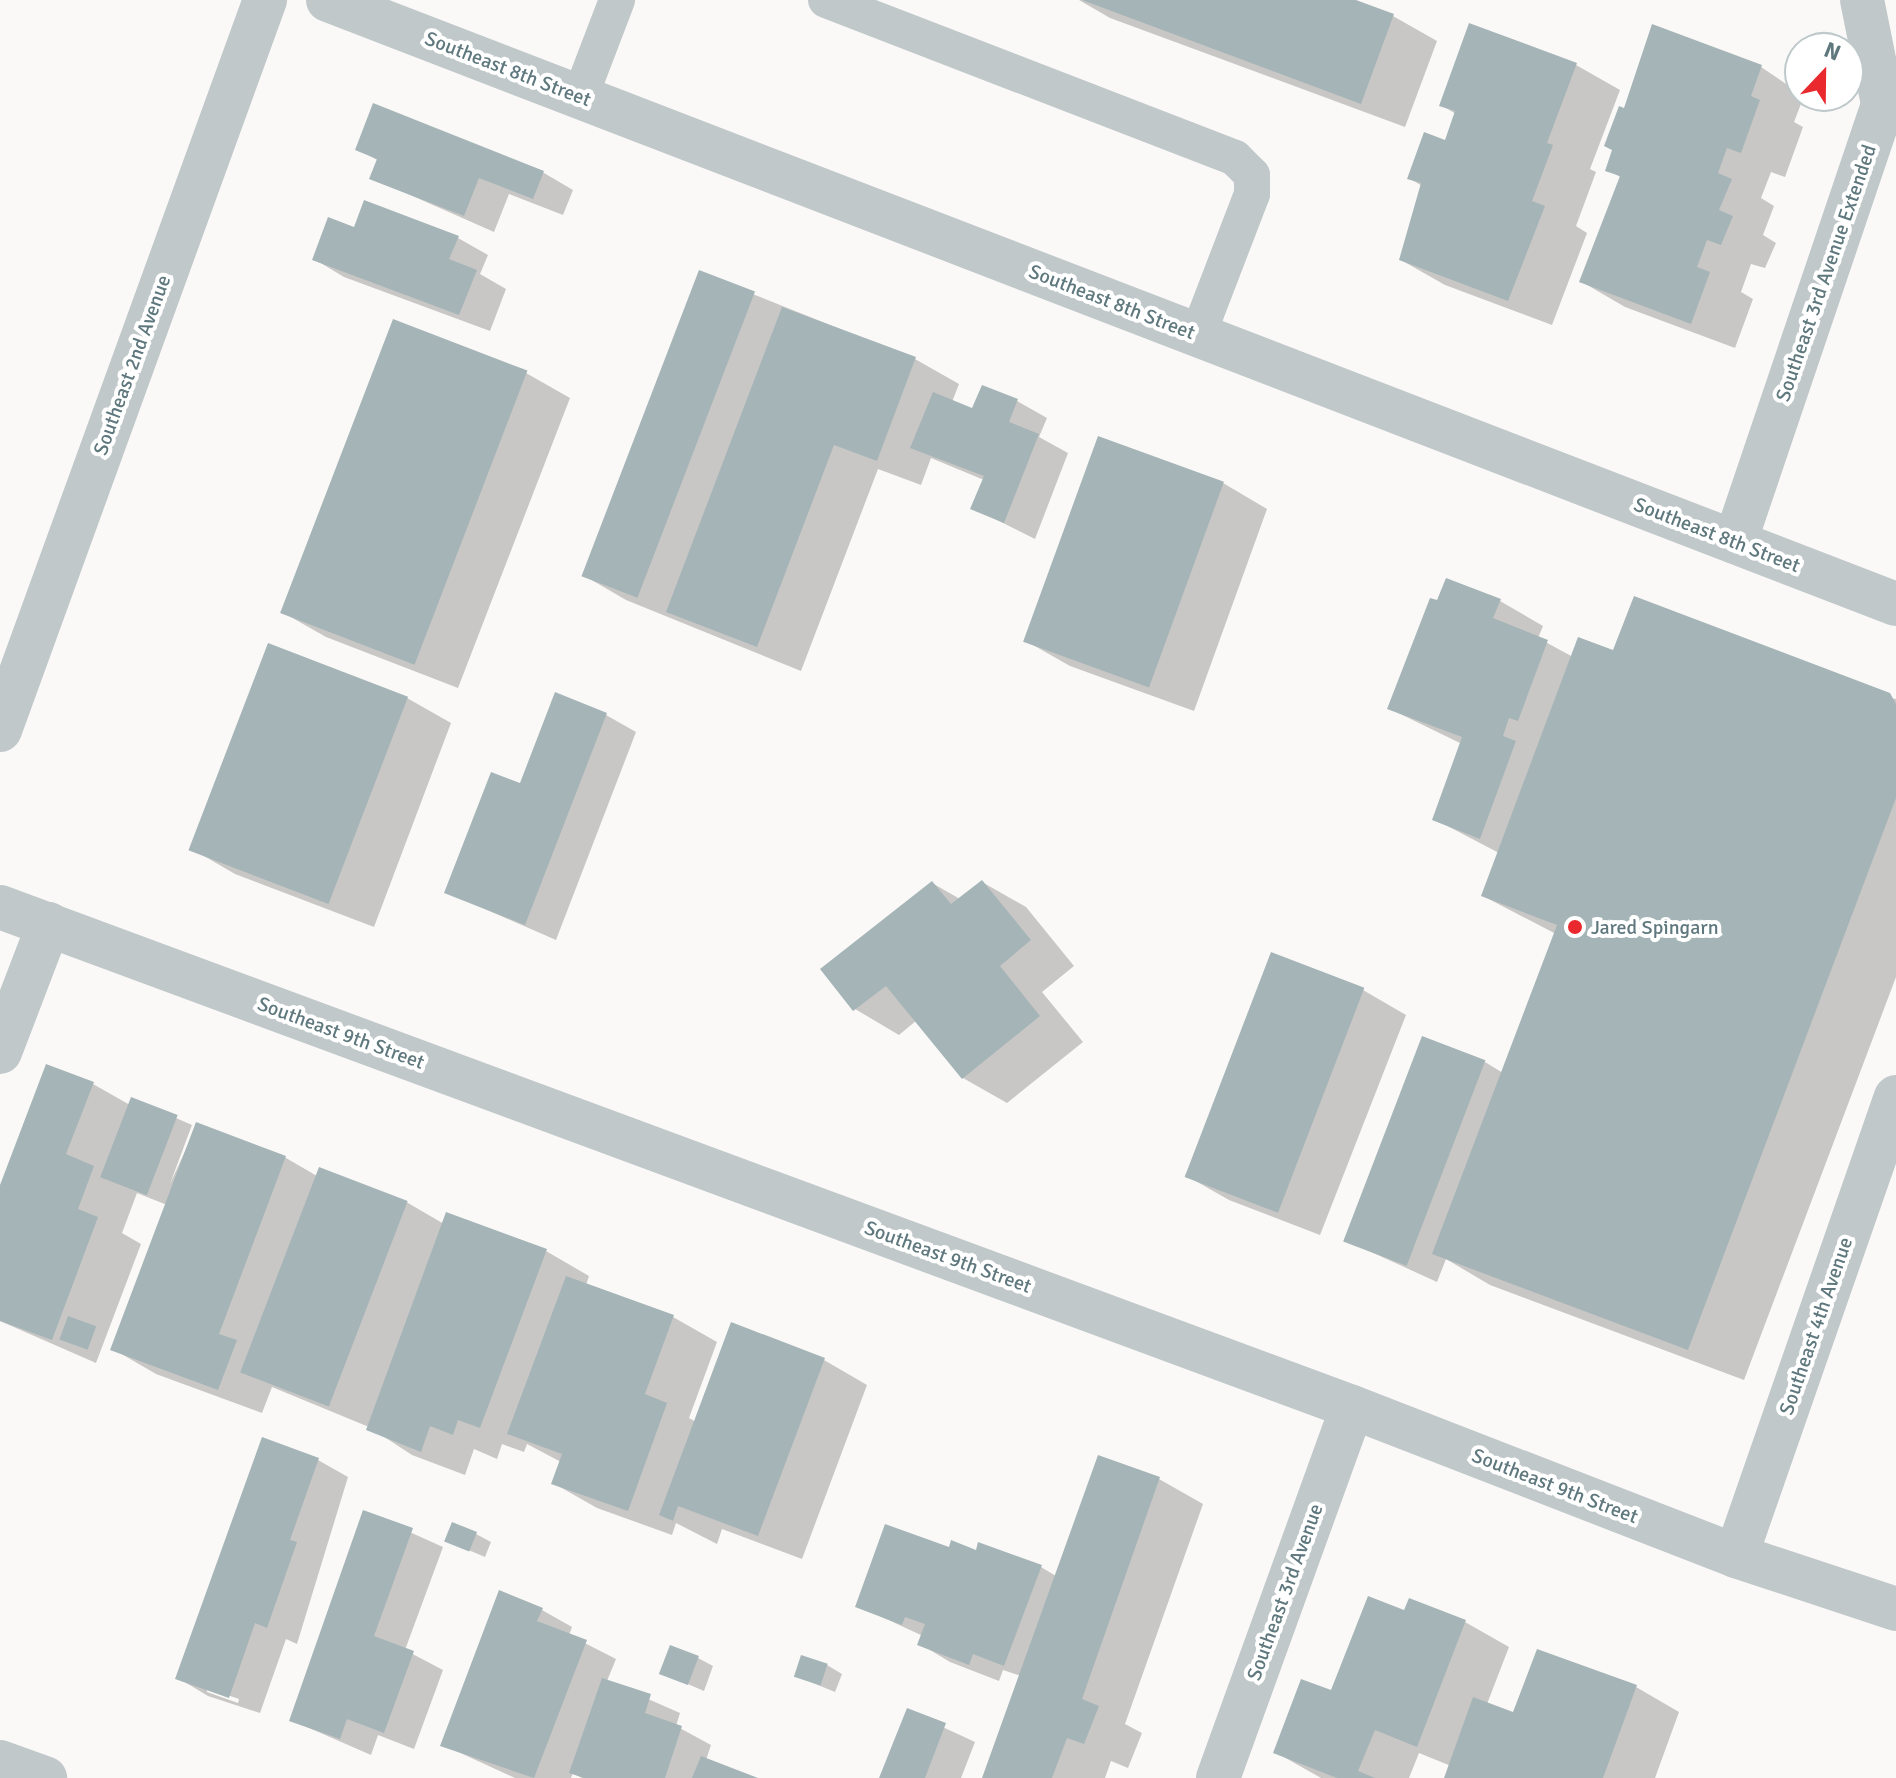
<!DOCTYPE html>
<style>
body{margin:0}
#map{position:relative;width:1896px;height:1778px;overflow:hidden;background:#faf9f8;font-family:Signika,sans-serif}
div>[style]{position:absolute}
.shadow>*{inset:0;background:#0003}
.building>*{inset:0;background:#a5b4b6;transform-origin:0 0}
.service>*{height:36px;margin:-18px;padding:0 18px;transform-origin:18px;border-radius:18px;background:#c1c8ca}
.minor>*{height:44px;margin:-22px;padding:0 22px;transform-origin:22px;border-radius:22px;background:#c1c8ca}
.dots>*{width:22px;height:22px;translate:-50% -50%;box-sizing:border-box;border:4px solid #fff;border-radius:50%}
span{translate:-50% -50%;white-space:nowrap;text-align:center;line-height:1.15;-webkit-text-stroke:8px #fff;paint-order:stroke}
.street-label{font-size:20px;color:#5f787e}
.poi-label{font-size:20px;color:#5f787e}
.left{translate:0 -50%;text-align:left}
.north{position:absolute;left:1784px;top:32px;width:80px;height:80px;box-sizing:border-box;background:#fff;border:2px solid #bfc9cb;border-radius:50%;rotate:22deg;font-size:22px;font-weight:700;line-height:32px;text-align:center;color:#5f787e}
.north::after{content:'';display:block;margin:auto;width:28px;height:36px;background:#e9292e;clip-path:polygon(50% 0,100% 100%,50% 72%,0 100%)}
</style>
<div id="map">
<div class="shadow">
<i style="clip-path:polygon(1079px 0,1350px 0,1393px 16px,1437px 41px,1405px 127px,1110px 18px)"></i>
<i style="clip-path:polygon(1653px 27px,1761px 67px,1804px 96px,1794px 122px,1803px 127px,1785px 177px,1771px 172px,1761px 198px,1774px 206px,1763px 235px,1776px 243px,1765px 268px,1751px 264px,1741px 292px,1753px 299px,1735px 348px,1625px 307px,1582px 282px,1622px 178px,1608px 170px)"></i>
<i style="clip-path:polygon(1576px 65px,1620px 90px,1590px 169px,1596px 172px,1576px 226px,1587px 233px,1552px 325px,1445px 285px,1401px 260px,1422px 186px,1409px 178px,1446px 142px,1456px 114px,1441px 105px)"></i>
<i style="clip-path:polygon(375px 106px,544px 173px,573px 190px,563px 215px,509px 194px,494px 232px,372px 178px,379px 161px,357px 149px)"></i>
<i style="clip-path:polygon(355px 230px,458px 238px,488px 255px,480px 274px,506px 289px,490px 331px,344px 277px,314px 259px)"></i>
<i style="clip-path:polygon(700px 273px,915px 359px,959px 384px,952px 402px,973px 411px,1017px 401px,1047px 418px,1039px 437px,1068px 453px,1035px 539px,973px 508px,984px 480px,931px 458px,921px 485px,878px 469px,801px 671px,626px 600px,583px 575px)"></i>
<i style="clip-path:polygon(526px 373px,570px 398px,458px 688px,326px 637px,282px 612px)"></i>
<i style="clip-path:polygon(1223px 483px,1267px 509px,1194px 711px,1070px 666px,1026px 641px)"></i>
<i style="clip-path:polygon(1500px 601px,1543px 626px,1538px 638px,1573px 657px,1614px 653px,1896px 699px,1896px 977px,1744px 1380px,1490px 1285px,1446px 1259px,1437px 1282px,1345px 1240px,1485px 1062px,1503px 1073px,1556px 934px,1483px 896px,1499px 853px,1434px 819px,1462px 744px,1390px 709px)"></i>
<i style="clip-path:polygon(407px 698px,451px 723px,374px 927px,235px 874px,192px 849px)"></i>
<i style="clip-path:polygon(606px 715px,636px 732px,556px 940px,446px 892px,521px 786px)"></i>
<i style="clip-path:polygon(982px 882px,1026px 907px,1074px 966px,1042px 992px,1083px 1042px,1007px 1103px,963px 1078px,917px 1020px,899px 1035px,855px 1009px,932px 883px,960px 899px)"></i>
<i style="clip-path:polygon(1363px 990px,1406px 1015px,1320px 1235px,1229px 1200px,1185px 1175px)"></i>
<i style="clip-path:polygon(93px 1084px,130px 1105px,132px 1099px,192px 1125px,170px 1184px,197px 1125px,286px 1158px,317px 1176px,320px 1170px,408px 1203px,444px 1224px,546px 1251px,589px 1276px,586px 1285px,673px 1317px,717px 1342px,689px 1418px,696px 1422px,824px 1360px,867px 1385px,802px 1559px,722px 1529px,717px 1544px,676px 1523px,672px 1535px,597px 1508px,553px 1483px,561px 1462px,527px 1444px,524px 1452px,502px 1444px,497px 1459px,474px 1449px,465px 1475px,412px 1455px,369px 1427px,272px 1387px,262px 1413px,156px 1374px,113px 1349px,167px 1205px,137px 1193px,122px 1233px,141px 1244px,96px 1363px,0 1321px,0 1191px)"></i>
<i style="clip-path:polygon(evenodd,318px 1460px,348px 1477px,297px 1644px,286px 1639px,260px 1713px,208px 1696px,178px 1678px,318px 1460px,207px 1688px,239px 1699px,238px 1703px,207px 1692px,207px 1688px)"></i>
<i style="clip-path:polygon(1159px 1479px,1203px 1504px,1125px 1724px,1142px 1733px,1128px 1768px,1111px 1761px,1105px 1778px,985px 1778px,1021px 1676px,1003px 1670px,999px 1681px,950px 1662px,920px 1644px,923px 1636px,858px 1606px,950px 1550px,1041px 1567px,1056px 1576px)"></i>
<i style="clip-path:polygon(365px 1512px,443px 1547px,405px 1650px,443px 1670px,414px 1749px,378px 1735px,371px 1755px,291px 1720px)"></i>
<i style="clip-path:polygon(476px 1534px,491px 1542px,485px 1557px,447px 1541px)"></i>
<i style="clip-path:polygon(1410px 1601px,1465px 1622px,1509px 1647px,1487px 1704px,1514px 1714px,1636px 1687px,1679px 1712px,1655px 1778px,1446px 1778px,1451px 1766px,1419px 1753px,1409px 1778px,1321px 1778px,1275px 1752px,1405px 1613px)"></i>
<i style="clip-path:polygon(542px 1610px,572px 1627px,569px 1635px,616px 1659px,607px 1681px,680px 1713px,676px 1726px,711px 1745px,706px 1760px,753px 1778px,582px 1778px,573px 1773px,571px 1778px,515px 1778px,443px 1745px)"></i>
<i style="clip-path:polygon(698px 1658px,713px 1666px,704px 1691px,662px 1673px)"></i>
<i style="clip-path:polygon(827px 1665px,842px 1674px,835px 1692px,796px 1676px)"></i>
<i style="clip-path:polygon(908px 1711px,975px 1742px,961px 1778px,881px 1778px)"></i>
</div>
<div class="building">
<i style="clip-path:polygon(1082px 0,1356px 0,1394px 14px,1361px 104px)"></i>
<i style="clip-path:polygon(1469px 23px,1577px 63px,1547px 143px,1553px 145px,1532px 201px,1545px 206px,1508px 301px,1399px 260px,1421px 183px,1407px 179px,1424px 132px,1445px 140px,1455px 111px,1439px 106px)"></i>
<i style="clip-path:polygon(1652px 24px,1762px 65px,1751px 96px,1760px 100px,1741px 153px,1727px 148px,1718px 173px,1732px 179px,1719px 210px,1733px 216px,1721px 245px,1707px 240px,1697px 267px,1710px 272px,1691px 324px,1579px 282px,1620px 176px,1605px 171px,1612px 150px,1604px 146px,1619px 106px,1624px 108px)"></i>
<i style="clip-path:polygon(373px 103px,544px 171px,533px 199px,479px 178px,464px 216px,369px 179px,377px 159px,355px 150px)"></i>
<i style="clip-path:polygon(364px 200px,459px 236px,449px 259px,477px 270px,459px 315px,312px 260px,328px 217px,354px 227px)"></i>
<i style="left:699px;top:270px;width:60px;height:328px;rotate:21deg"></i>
<i style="clip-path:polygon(782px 307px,916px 357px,877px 461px,834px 445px,757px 647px,666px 612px)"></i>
<i style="left:393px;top:319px;width:144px;height:315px;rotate:21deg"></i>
<i style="clip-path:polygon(982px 385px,1018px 399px,1009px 422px,1039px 434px,1004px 523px,970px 509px,984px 476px,910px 448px,933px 392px,972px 408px)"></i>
<i style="left:1098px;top:436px;width:134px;height:219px;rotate:20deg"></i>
<i style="clip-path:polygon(1446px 578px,1501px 599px,1493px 618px,1548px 640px,1518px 721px,1509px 718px,1503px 736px,1516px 741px,1480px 839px,1432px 820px,1462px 737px,1387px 709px,1430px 598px,1437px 600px)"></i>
<i style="clip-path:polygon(1634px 596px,1890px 693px,1896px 704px,1896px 798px,1688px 1350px,1432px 1254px,1557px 925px,1481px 896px,1578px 637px,1613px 650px)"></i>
<i style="left:268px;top:643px;width:150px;height:222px;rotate:21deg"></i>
<i style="clip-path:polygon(555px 692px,607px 713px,525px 925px,444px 893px,491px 772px,520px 783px)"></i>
<i style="clip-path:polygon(982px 880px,1031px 940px,1000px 966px,1040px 1016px,962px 1079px,886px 986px,853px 1011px,820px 969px,932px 881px,951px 904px)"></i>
<i style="left:1271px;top:952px;width:100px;height:241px;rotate:21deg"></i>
<i style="left:1422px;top:1036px;width:68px;height:220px;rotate:21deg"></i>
<i style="clip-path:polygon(46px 1064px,94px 1082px,66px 1154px,94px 1166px,78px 1209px,98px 1217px,52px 1340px,0 1321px,0 1185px)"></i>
<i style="left:131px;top:1097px;width:50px;height:86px;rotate:21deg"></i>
<i style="clip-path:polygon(196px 1122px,286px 1156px,219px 1334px,237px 1340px,218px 1390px,110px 1350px)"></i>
<i style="left:319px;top:1167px;width:95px;height:220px;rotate:21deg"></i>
<i style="clip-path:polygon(446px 1212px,547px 1249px,480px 1428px,458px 1420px,453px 1435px,430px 1426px,421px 1452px,366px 1430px)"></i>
<i style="clip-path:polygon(566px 1276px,674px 1315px,645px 1394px,667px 1403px,628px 1511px,551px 1484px,562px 1454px,507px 1434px)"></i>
<i style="left:68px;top:1316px;width:30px;height:25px;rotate:20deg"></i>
<i style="clip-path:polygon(731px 1322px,825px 1358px,758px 1536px,678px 1506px,673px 1521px,659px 1515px)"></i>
<i style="clip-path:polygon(262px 1437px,319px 1458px,290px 1540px,297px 1542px,267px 1628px,255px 1623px,229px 1698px,175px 1679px)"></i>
<i style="clip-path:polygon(1098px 1455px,1160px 1477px,1082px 1699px,1099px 1706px,1084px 1744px,1067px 1738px,1052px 1778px,982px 1778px)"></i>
<i style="clip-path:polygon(363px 1510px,413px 1528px,374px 1636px,414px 1651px,384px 1733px,347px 1719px,340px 1739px,289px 1721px)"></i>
<i style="left:452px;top:1522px;width:27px;height:21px;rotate:22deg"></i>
<i style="clip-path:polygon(885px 1524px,949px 1547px,951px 1540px,976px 1550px,978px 1542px,1042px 1565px,1004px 1666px,973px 1654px,969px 1665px,917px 1645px,925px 1624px,905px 1617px,902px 1625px,855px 1607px)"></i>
<i style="clip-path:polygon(499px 1590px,543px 1608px,537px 1621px,587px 1640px,534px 1778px,440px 1746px)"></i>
<i style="clip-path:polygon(1368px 1596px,1404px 1610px,1409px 1598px,1466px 1620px,1417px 1747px,1375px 1730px,1358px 1771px,1375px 1778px,1337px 1778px,1273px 1753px,1301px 1679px,1331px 1690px)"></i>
<i style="left:670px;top:1645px;width:31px;height:31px;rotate:21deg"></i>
<i style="clip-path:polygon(1537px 1649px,1637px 1685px,1603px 1778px,1444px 1778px,1473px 1697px,1513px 1712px)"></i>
<i style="left:801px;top:1655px;width:28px;height:23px;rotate:18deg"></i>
<i style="clip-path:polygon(602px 1678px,651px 1694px,645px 1713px,682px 1726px,665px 1778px,584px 1778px,569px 1773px)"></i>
<i style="clip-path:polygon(907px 1708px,946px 1723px,925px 1778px,879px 1778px)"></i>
<i style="clip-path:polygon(701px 1756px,758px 1778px,692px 1778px)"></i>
</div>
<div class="service">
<i style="left:826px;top:0;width:438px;rotate:21.1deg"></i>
<i style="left:1235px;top:158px;width:24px;rotate:45deg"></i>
<i style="left:1252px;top:175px;width:19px;rotate:90deg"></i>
<i style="left:1252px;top:194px;width:151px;rotate:111deg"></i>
<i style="left:580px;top:97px;width:104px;rotate:-69.1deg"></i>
</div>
<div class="minor">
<i style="left:328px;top:0;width:1680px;rotate:21.07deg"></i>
<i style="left:1735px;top:542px;width:462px;rotate:-71.3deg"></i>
<i style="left:1883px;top:104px;width:106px;rotate:-101.4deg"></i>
<i style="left:0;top:730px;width:777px;rotate:-70.05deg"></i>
<i style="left:0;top:907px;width:1441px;rotate:20.3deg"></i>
<i style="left:1352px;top:1407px;width:412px;rotate:21.2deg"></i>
<i style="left:1736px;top:1556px;width:169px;rotate:18.3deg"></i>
<i style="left:0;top:1052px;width:137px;rotate:-69.1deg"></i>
<i style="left:1736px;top:1556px;width:486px;rotate:-70.8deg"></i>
<i style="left:0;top:1762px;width:48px;rotate:19.6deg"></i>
<i style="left:1218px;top:1778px;width:394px;rotate:-70.1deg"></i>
</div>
<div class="dots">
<i style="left:1575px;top:927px;background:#e9292e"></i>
</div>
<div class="street-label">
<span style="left:508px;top:69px;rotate:21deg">Southeast 8th Street</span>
<span style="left:1826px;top:273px;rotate:-71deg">Southeast 3rd Avenue Extended</span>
<span style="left:1112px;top:302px;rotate:21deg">Southeast 8th Street</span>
<span style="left:132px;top:365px;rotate:-70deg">Southeast 2nd Avenue</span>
<span style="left:1717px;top:535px;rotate:21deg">Southeast 8th Street</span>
<span style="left:341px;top:1033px;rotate:20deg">Southeast 9th Street</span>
<span style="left:948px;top:1257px;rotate:20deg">Southeast 9th Street</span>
<span style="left:1816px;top:1326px;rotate:-71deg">Southeast 4th Avenue</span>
<span style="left:1555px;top:1486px;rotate:21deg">Southeast 9th Street</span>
<span style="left:1285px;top:1592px;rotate:-70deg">Southeast 3rd Avenue</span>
</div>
<div class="poi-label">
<span class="left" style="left:1591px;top:927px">Jared Spingarn</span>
</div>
<div class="north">N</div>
</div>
